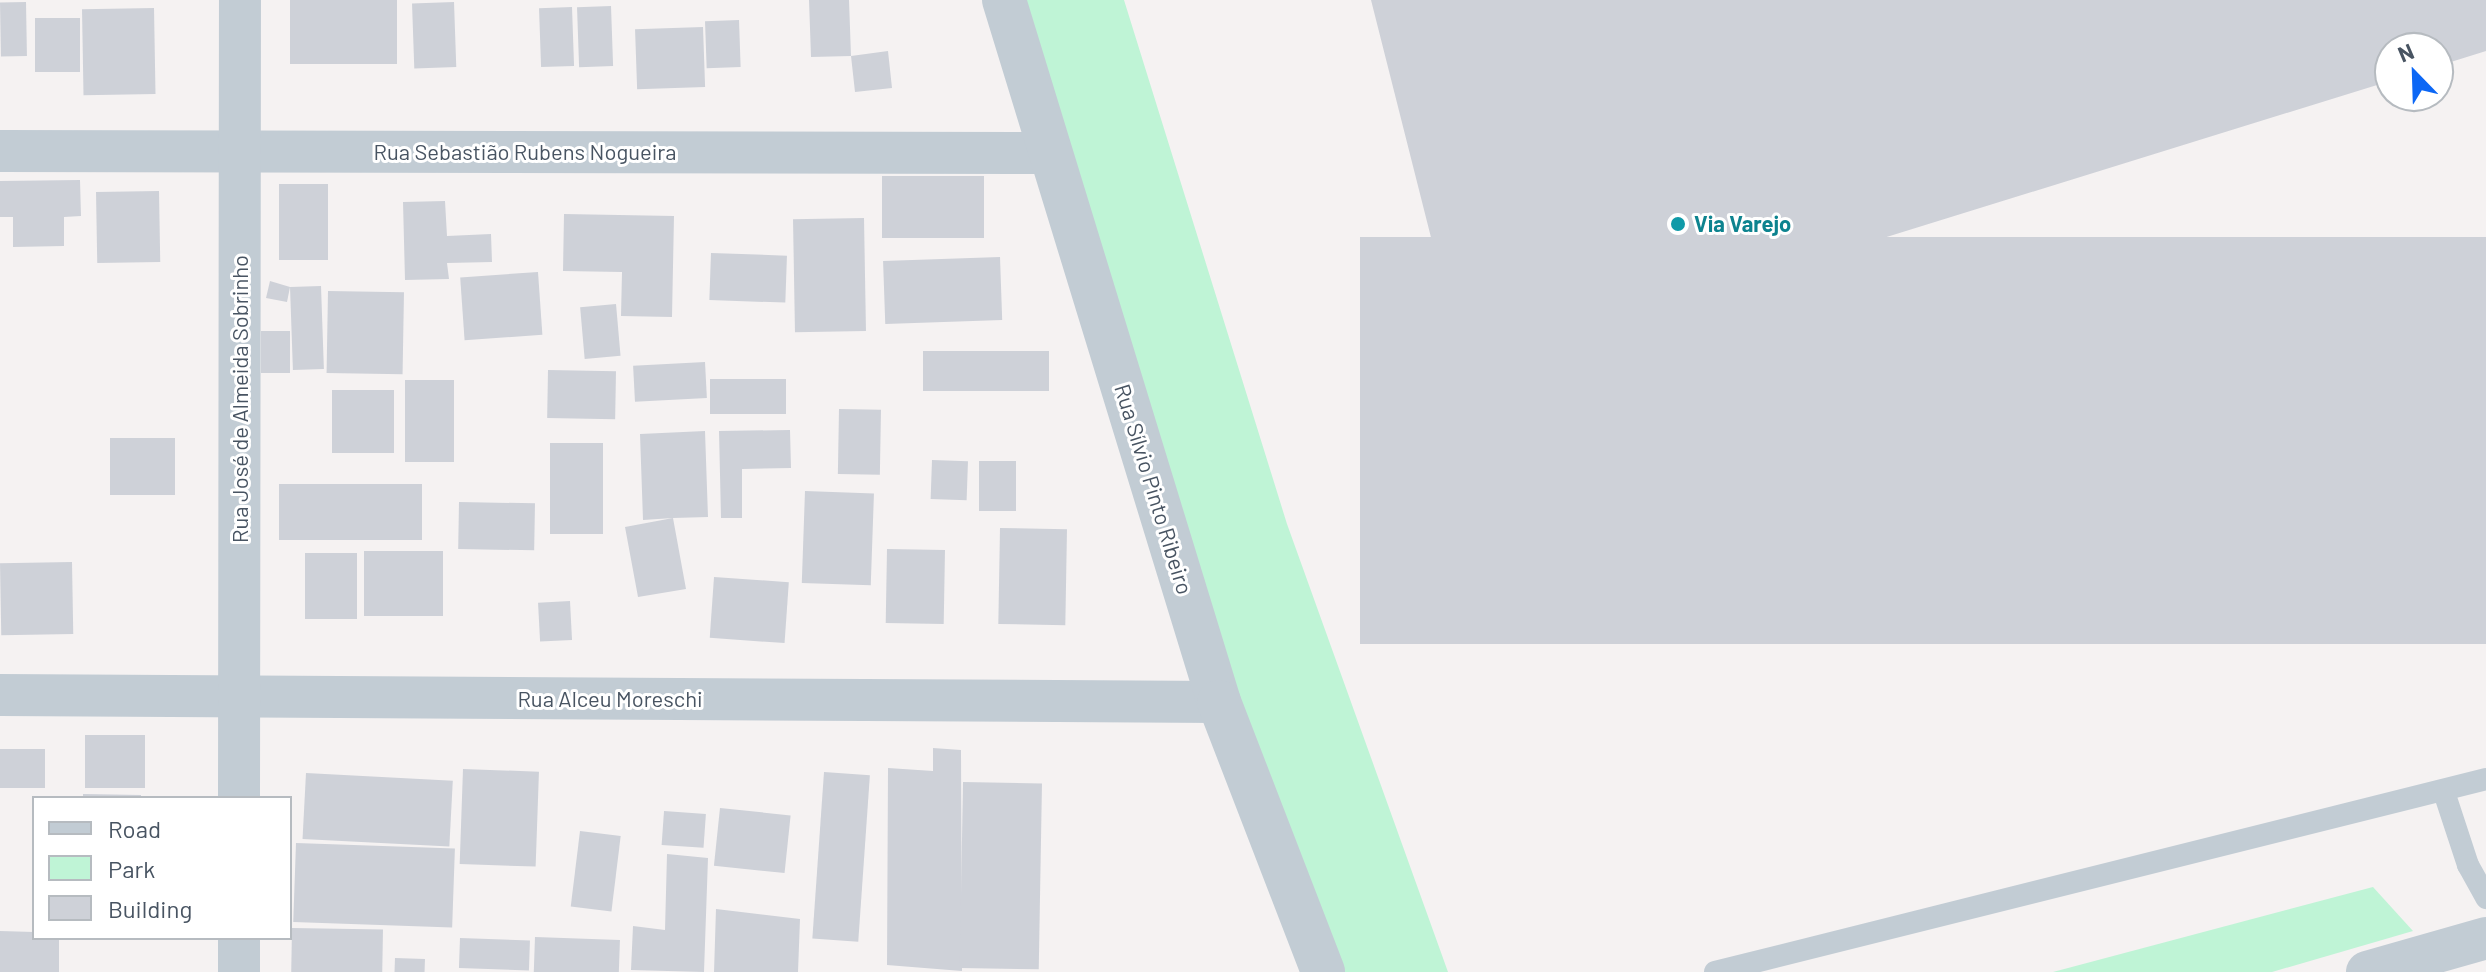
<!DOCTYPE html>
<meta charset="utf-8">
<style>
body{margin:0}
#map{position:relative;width:2486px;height:972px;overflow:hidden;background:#f5f2f2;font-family:Barlow,sans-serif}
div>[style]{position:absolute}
.green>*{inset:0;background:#bff4d6}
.building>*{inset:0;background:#ced1d8;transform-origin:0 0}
.service>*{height:22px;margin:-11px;padding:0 11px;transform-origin:11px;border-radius:11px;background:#c2ccd4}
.minor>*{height:42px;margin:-21px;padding:0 21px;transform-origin:21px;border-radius:21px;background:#c2ccd4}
.tertiary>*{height:44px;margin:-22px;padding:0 22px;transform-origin:22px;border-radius:22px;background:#c2ccd4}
.dots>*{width:22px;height:22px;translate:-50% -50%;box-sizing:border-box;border:4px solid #fff;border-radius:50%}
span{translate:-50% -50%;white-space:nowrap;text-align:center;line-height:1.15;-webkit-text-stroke:6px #fff;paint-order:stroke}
.street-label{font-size:22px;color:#485462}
.culture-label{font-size:22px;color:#0d838f;font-weight:700}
.left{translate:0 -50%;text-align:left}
.legend{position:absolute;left:32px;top:796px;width:260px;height:144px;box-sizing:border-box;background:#fff;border:2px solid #b6bbc0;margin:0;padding:10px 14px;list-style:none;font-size:24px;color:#485462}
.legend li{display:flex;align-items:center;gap:16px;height:40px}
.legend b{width:40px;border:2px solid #b6bbc0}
.north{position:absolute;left:2374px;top:32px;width:80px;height:80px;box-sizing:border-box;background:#fff;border:2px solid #b6bbc0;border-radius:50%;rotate:337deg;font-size:22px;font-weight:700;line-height:32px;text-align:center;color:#485462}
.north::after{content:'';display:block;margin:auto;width:28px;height:36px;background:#0c67f5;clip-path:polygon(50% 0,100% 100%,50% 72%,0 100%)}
</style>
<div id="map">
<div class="green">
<i style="clip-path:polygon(1019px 0,1124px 0,1287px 524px,1448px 972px,1344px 972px,1239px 702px)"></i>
<i style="clip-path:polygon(2373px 887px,2413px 931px,2272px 972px,2053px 972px)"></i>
</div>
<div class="building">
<i style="left:290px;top:0;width:107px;height:64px"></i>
<i style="clip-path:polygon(809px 0,849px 0,851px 56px,888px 51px,892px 88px,855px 92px,851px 56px,811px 57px)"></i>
<i style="clip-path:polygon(1371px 0,2486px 0,2486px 51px,2438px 66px,2438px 48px,2390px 48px,2390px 81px,1464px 368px)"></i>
<i style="left:26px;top:2px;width:54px;height:26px;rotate:89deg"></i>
<i style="left:454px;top:2px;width:65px;height:42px;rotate:88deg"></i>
<i style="left:611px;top:6px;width:60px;height:34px;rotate:88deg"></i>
<i style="left:572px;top:7px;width:59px;height:33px;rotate:88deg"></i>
<i style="left:154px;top:8px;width:86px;height:72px;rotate:89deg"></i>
<i style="left:35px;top:18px;width:45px;height:54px"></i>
<i style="left:739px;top:20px;width:47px;height:34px;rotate:88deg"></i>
<i style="left:703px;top:27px;width:60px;height:68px;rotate:88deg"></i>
<i style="left:882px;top:176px;width:102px;height:62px"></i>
<i style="clip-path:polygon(80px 180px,81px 216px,64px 217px,64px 246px,13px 247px,13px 217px,0 217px,0 181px)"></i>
<i style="left:279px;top:184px;width:49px;height:76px"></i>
<i style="left:159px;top:191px;width:71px;height:63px;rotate:89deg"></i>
<i style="clip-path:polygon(445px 201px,447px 236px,491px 234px,492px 262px,447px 263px,449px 279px,405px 280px,403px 202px)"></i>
<i style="clip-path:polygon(564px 214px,674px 216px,672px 317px,621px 316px,622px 272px,563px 271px)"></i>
<i style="left:864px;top:218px;width:113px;height:71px;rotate:89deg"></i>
<i style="left:2486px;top:237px;width:407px;height:1126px;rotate:90deg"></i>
<i style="left:711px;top:253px;width:76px;height:47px;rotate:2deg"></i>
<i style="left:1000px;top:257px;width:63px;height:117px;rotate:88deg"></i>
<i style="left:538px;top:272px;width:63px;height:78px;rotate:86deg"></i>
<i style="clip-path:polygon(270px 281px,290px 287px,287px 302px,266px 298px)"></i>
<i style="left:321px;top:286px;width:83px;height:31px;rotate:88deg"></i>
<i style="left:328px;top:291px;width:76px;height:82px;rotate:1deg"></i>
<i style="left:616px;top:304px;width:52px;height:36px;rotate:85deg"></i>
<i style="left:261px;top:331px;width:29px;height:42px"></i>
<i style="left:1049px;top:351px;width:40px;height:126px;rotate:90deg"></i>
<i style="left:705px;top:362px;width:36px;height:72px;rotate:87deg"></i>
<i style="left:548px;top:370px;width:68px;height:48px;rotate:1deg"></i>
<i style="left:710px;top:379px;width:76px;height:35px"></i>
<i style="left:405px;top:380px;width:49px;height:82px"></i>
<i style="left:332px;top:390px;width:62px;height:63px"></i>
<i style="left:839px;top:409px;width:42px;height:65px;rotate:1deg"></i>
<i style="clip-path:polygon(790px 430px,791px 468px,742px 469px,742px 518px,721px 518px,719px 431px)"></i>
<i style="clip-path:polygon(705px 431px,708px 517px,673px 518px,686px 589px,638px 597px,625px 527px,673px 518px,643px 520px,640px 434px)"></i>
<i style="left:175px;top:438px;width:57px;height:65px;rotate:90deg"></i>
<i style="left:550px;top:443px;width:53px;height:91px"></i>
<i style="left:932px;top:460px;width:36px;height:39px;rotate:2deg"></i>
<i style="left:979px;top:461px;width:37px;height:50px"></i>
<i style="left:279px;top:484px;width:143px;height:56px"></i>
<i style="left:805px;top:491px;width:69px;height:92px;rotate:2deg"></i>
<i style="left:459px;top:502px;width:76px;height:47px;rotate:1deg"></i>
<i style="left:1000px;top:528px;width:67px;height:96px;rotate:1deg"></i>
<i style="left:887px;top:549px;width:58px;height:74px;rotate:1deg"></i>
<i style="left:443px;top:551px;width:65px;height:79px;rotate:90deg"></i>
<i style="left:305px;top:553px;width:52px;height:66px"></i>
<i style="left:72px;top:562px;width:72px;height:72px;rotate:89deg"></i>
<i style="left:714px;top:577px;width:75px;height:61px;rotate:4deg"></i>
<i style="left:570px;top:601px;width:39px;height:32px;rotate:87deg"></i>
<i style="left:85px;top:735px;width:60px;height:53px"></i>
<i style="clip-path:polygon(933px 748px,961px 750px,962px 971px,887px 965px,888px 768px,933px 771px)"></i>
<i style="left:0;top:749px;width:45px;height:39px"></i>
<i style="left:463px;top:769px;width:76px;height:95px;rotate:2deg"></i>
<i style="left:824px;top:772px;width:46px;height:167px;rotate:4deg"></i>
<i style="left:306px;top:773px;width:147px;height:66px;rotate:3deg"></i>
<i style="left:963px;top:782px;width:79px;height:186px;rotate:1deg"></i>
<i style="clip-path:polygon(83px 794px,141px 795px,141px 798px,83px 798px)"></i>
<i style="left:720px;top:808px;width:71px;height:58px;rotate:6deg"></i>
<i style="left:664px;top:811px;width:42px;height:34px;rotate:4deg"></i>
<i style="left:580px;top:831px;width:41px;height:76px;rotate:7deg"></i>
<i style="left:296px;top:843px;width:159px;height:79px;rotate:2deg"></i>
<i style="clip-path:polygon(667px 854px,708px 858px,704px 972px,631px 970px,633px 926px,665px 930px)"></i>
<i style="clip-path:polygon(716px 909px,800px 919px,798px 972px,714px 972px)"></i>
<i style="left:292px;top:928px;width:91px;height:44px;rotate:1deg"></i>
<i style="clip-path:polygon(0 931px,34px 932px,34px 938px,59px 938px,59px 972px,0 972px)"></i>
<i style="left:535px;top:937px;width:85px;height:35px;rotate:2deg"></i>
<i style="left:460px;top:938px;width:70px;height:30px;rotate:2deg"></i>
<i style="left:395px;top:958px;width:30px;height:14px;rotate:2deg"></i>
</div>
<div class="service">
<i style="left:2444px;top:792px;width:77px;rotate:71.8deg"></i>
<i style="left:2468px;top:865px;width:38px;rotate:61deg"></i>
<i style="left:1715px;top:972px;width:795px;rotate:-14.05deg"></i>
</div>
<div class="minor">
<i style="left:0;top:151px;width:1051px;rotate:0.11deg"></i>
<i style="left:0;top:695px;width:1219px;rotate:0.33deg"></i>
<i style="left:239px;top:798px;width:798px;rotate:-89.93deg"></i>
<i style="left:239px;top:972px;width:34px;rotate:-90deg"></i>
<i style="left:2367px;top:972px;width:124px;rotate:-15.9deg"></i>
</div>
<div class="tertiary">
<i style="left:1004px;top:0;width:734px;rotate:72.97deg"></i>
<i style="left:1219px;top:702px;width:289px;rotate:68.9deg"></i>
</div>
<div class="dots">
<i style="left:1678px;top:224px;background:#0f9aa8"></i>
</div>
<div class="street-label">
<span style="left:525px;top:152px">Rua Sebastião Rubens Nogueira</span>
<span style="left:240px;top:399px;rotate:-90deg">Rua José de Almeida Sobrinho</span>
<span style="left:1154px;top:489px;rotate:73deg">Rua Sílvio Pinto Ribeiro</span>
<span style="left:610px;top:699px">Rua Alceu Moreschi</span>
</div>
<div class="culture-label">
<span class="left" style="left:1694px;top:224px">Via Varejo</span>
</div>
<ul class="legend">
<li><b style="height:10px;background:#c2ccd4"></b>Road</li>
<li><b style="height:22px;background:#bff4d6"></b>Park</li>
<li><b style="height:22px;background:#ced1d8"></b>Building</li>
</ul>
<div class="north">N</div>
</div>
